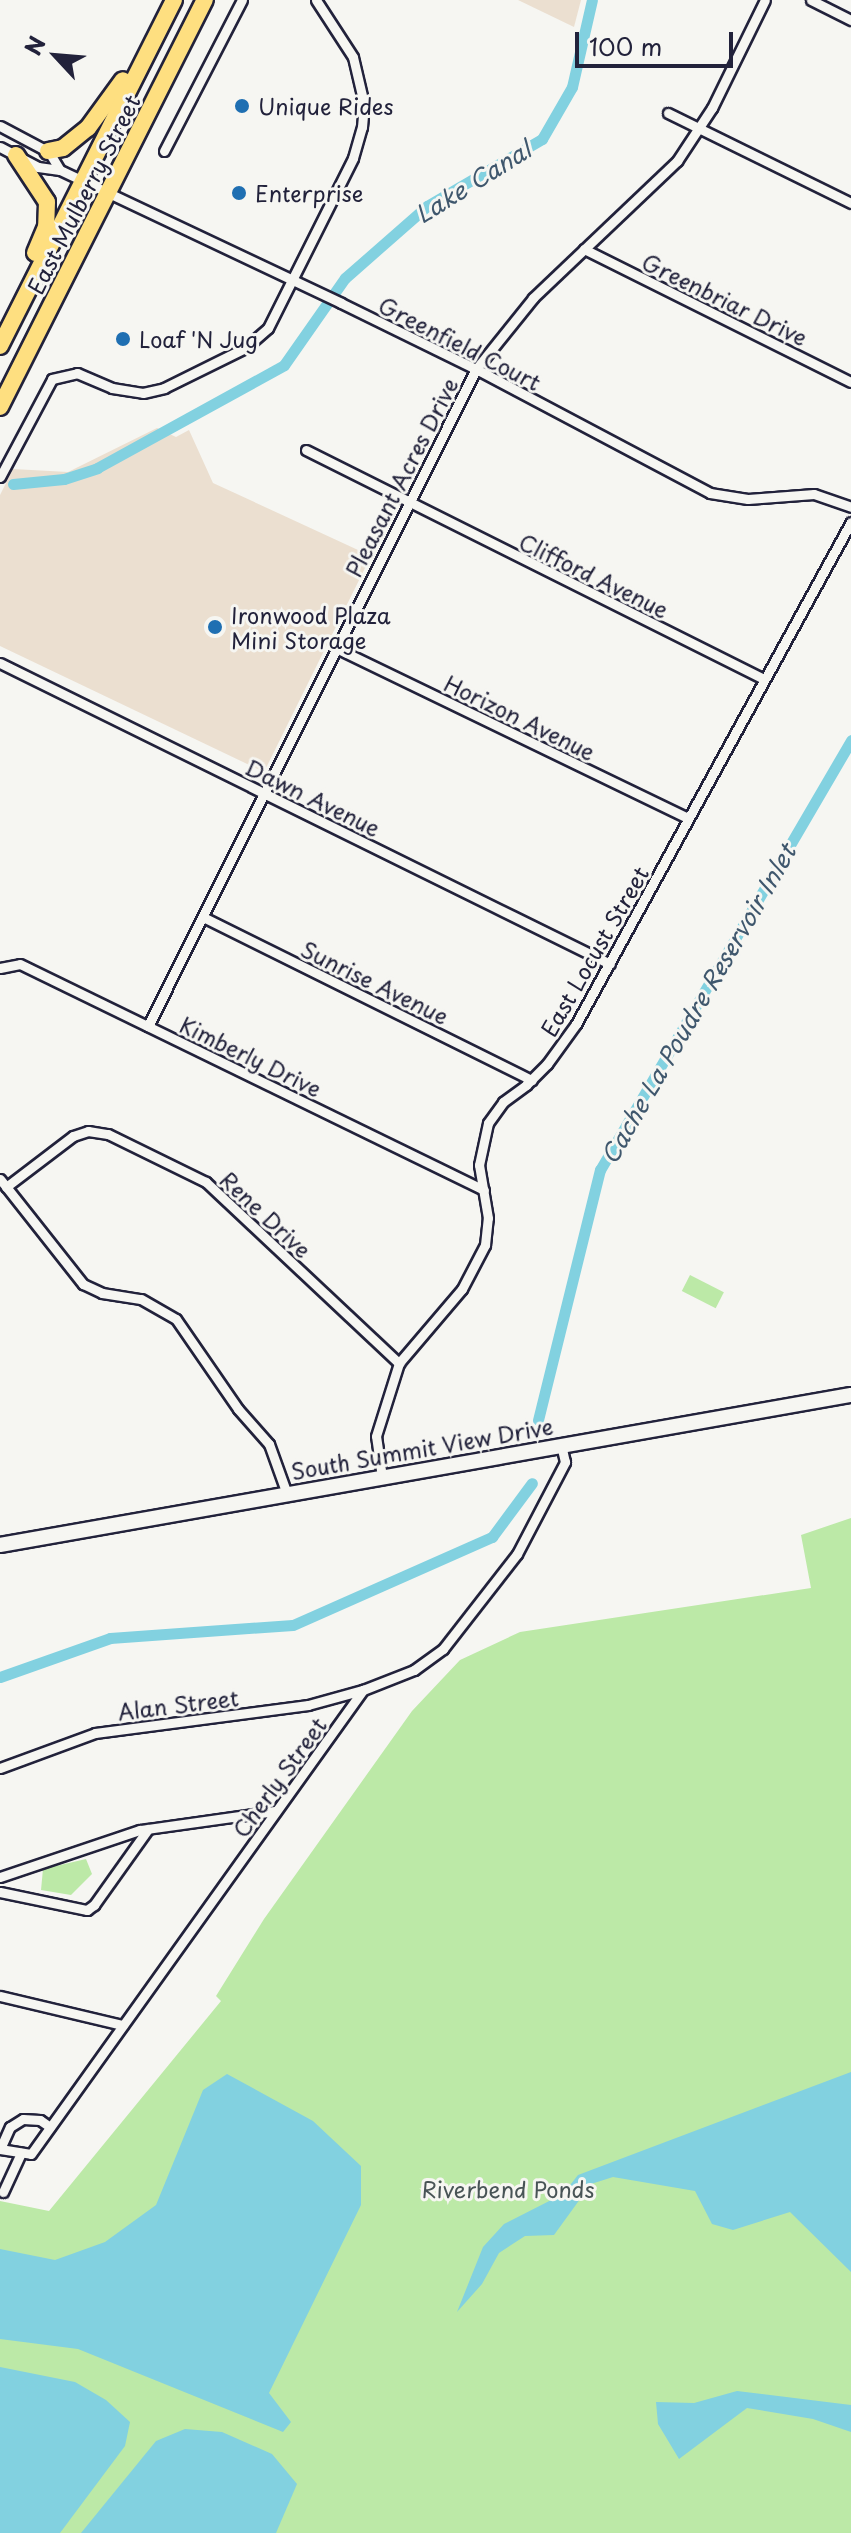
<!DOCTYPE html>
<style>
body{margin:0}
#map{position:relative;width:851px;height:2533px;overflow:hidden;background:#f6f6f2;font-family:"Playpen Sans",sans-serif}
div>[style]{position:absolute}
.built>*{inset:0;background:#ebdfd0}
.green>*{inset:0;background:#bce9a7;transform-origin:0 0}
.water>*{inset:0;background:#82d1e0}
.canal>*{height:11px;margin:-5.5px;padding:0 5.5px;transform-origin:5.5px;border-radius:5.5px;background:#82d1e0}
.roads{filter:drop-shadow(2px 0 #22223b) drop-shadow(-2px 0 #22223b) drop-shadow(0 2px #22223b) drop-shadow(0 -2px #22223b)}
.street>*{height:9px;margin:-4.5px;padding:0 4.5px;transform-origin:4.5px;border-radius:4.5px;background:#f6f6f2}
.secondary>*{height:14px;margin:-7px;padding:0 7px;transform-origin:7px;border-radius:7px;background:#f6f6f2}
.highway>*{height:16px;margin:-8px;padding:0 8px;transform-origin:8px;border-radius:8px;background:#fedf80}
.dots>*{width:22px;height:22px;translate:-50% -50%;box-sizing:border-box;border:4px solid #f6f6f2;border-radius:50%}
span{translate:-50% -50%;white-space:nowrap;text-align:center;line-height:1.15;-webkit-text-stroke:6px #f6f6f2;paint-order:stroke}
.poi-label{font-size:22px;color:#22223b}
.left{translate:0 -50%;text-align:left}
.street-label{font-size:22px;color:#22223b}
.park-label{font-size:22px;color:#485456}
.water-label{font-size:24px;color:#3f576d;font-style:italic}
.north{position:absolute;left:16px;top:16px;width:80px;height:80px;-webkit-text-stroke:6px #f6f6f2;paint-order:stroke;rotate:296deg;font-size:22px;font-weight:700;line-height:32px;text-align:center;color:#22223b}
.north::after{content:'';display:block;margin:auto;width:28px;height:36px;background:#22223b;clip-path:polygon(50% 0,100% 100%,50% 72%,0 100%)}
.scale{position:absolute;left:575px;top:32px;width:158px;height:36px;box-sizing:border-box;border:4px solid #22223b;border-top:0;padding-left:10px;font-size:24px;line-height:28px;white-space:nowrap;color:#22223b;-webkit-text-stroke:6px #f6f6f2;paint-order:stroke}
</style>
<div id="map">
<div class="built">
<i style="clip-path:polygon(518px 0,581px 0,574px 27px)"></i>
<i style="clip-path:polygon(157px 428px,176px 437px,189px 430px,213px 483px,371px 556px,264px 772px,0 646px,0 495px,13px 469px,68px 472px)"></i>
</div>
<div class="green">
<i style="left:690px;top:1275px;width:38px;height:18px;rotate:27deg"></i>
<i style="clip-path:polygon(851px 1518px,851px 2533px,0 2533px,0 2201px,49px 2211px,221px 2001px,216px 1996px,264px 1919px,412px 1711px,460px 1660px,520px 1632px,811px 1588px,801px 1535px)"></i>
<i style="clip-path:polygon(86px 1859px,92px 1874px,71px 1895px,41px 1890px,43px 1869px)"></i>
</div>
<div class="water">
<i style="clip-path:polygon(851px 2072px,851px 2272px,790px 2212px,733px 2230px,712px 2224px,695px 2191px,613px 2177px,591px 2184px,554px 2235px,525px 2236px,499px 2253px,482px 2284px,457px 2312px,483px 2247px,504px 2224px,563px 2194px,578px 2175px)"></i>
<i style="clip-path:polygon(227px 2074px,313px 2121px,361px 2166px,361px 2205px,269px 2393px,291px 2422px,283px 2432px,78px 2349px,0 2339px,0 2249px,55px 2260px,105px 2242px,156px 2205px,203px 2090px)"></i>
<i style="clip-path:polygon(0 2367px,75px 2382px,106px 2400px,130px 2422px,125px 2446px,60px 2533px,0 2533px)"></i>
<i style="clip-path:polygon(737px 2391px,851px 2405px,851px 2432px,813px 2419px,747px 2408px,679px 2459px,658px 2424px,656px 2402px,694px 2403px)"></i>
<i style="clip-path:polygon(185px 2429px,222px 2432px,272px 2454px,297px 2484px,276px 2533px,81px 2533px,156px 2441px)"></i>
</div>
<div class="canal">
<i style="left:13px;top:484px;width:51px;rotate:-5.6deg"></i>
<i style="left:64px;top:479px;width:35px;rotate:-18deg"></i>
<i style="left:97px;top:468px;width:213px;rotate:-28.8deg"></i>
<i style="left:284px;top:365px;width:106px;rotate:-55deg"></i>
<i style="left:345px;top:278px;width:109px;rotate:-41.3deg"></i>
<i style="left:427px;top:206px;width:133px;rotate:-30.2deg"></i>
<i style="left:542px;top:139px;width:60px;rotate:-60deg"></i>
<i style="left:572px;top:87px;width:89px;rotate:-77.1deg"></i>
<i style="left:538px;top:1420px;width:258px;rotate:-76.1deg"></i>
<i style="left:600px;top:1170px;width:498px;rotate:-59.7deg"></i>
<i style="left:0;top:1677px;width:117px;rotate:-19.5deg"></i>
<i style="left:110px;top:1638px;width:183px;rotate:-4.1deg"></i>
<i style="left:293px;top:1625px;width:218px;rotate:-23.9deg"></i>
<i style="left:492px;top:1537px;width:67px;rotate:-53.5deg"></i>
</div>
<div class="roads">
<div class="street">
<i style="left:811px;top:0;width:45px;rotate:26.6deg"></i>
<i style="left:668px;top:113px;width:204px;rotate:26.2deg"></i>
<i style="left:0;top:126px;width:55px;rotate:28deg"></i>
<i style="left:49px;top:152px;width:21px;rotate:59deg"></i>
<i style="left:0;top:147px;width:43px;rotate:27.8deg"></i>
<i style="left:38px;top:167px;width:22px;rotate:8deg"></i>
<i style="left:60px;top:170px;width:311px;rotate:25.3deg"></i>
<i style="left:341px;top:303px;width:150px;rotate:26.1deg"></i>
<i style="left:476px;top:369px;width:265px;rotate:27.9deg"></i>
<i style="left:710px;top:493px;width:38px;rotate:9deg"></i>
<i style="left:748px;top:499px;width:66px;rotate:-4.3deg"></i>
<i style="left:814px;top:494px;width:39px;rotate:19deg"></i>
<i style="left:164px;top:151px;width:170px;rotate:-62.7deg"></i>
<i style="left:584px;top:249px;width:298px;rotate:26.5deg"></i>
<i style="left:306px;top:450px;width:512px;rotate:26.57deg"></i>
<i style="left:0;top:477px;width:111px;rotate:-62deg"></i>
<i style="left:52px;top:379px;width:26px;rotate:-13deg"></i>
<i style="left:77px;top:373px;width:38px;rotate:23deg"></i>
<i style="left:112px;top:388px;width:31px;rotate:9deg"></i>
<i style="left:143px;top:393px;width:22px;rotate:-13deg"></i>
<i style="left:164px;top:388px;width:90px;rotate:-26.3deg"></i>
<i style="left:245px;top:348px;width:30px;rotate:-41deg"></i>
<i style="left:268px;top:328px;width:190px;rotate:-63.4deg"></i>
<i style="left:353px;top:158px;width:32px;rotate:-74deg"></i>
<i style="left:362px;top:127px;width:23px;rotate:-85deg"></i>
<i style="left:364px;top:104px;width:48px;rotate:-103.2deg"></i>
<i style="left:353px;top:57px;width:68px;rotate:-123deg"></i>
<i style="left:336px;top:648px;width:391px;rotate:25.8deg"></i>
<i style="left:0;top:663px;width:680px;rotate:26.26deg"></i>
<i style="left:203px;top:917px;width:367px;rotate:26.4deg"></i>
<i style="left:0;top:968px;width:20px;rotate:-11deg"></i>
<i style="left:20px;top:964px;width:516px;rotate:25.97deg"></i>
<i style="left:148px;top:1026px;width:734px;rotate:-63.47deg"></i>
<i style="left:476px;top:369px;width:91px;rotate:-51.2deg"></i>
<i style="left:533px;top:298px;width:199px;rotate:-43.6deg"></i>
<i style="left:677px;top:161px;width:64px;rotate:-56.6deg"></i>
<i style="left:712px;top:108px;width:120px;rotate:-63.9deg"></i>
<i style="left:0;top:1179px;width:134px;rotate:51.7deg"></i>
<i style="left:83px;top:1284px;width:21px;rotate:25deg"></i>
<i style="left:102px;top:1293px;width:39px;rotate:9deg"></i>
<i style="left:141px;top:1299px;width:40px;rotate:29.7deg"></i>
<i style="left:176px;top:1319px;width:109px;rotate:55.4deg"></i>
<i style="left:238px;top:1409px;width:47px;rotate:48.5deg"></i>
<i style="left:269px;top:1444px;width:53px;rotate:70.2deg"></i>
<i style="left:6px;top:1187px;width:84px;rotate:-37.3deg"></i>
<i style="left:73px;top:1136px;width:16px;rotate:-18deg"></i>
<i style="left:88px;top:1131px;width:20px;rotate:9deg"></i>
<i style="left:108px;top:1134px;width:109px;rotate:26.1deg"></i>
<i style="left:206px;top:1182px;width:265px;rotate:43.2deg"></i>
<i style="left:382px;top:1477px;width:41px;rotate:-98.3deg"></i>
<i style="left:376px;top:1436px;width:77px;rotate:-72.5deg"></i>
<i style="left:399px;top:1363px;width:97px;rotate:-49.6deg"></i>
<i style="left:462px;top:1289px;width:50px;rotate:-62.4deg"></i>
<i style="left:485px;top:1245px;width:27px;rotate:-84deg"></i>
<i style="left:488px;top:1218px;width:54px;rotate:-99.6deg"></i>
<i style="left:479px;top:1165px;width:43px;rotate:-77.9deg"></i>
<i style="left:488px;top:1123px;width:26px;rotate:-54deg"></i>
<i style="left:503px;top:1102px;width:29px;rotate:-36deg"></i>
<i style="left:526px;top:1085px;width:30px;rotate:-45deg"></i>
<i style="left:547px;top:1064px;width:49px;rotate:-54.1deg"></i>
<i style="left:576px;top:1024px;width:572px;rotate:-61.29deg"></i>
<i style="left:0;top:1768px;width:101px;rotate:-20.2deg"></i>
<i style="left:95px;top:1733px;width:215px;rotate:-7.5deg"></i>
<i style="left:308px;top:1705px;width:57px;rotate:-15.3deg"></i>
<i style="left:363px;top:1690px;width:55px;rotate:-21.4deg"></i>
<i style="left:414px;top:1670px;width:36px;rotate:-36deg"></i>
<i style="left:443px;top:1649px;width:120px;rotate:-52.1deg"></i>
<i style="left:517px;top:1554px;width:104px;rotate:-62.4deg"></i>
<i style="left:565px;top:1462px;width:17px;rotate:-103deg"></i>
<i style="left:0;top:1877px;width:148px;rotate:-18.6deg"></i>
<i style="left:140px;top:1830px;width:137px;rotate:-8deg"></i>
<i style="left:0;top:1892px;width:89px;rotate:11.7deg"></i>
<i style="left:87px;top:1910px;width:9px;rotate:-36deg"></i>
<i style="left:94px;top:1905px;width:93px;rotate:-54.6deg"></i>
<i style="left:0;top:1996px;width:126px;rotate:13.3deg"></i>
<i style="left:0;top:2149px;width:31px;rotate:9deg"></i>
<i style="left:31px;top:2154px;width:571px;rotate:-54.42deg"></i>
<i style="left:0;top:2149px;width:24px;rotate:-66deg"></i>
<i style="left:10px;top:2127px;width:15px;rotate:-32deg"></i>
<i style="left:23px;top:2119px;width:17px;rotate:3deg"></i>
<i style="left:40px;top:2120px;width:12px;rotate:35deg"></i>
<i style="left:3px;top:2192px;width:43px;rotate:-65.2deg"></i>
</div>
<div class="secondary">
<i style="left:0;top:1545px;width:864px;rotate:-10deg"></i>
</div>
<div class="highway">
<i style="left:48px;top:151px;width:15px;rotate:-11deg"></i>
<i style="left:63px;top:148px;width:32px;rotate:-39deg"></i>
<i style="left:88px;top:128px;width:59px;rotate:-53.9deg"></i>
<i style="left:16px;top:155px;width:56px;rotate:56.6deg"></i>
<i style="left:47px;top:202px;width:25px;rotate:92deg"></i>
<i style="left:46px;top:227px;width:28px;rotate:113deg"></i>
<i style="left:0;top:346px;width:387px;rotate:-63.3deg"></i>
<i style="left:0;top:407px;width:456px;rotate:-63.3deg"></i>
</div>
</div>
<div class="dots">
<i style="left:242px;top:106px;background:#1f6fb2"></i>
<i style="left:239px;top:193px;background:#1f6fb2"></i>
<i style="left:123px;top:339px;background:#1f6fb2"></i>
<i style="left:215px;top:627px;background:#1f6fb2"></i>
</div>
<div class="poi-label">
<span class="left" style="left:258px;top:106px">Unique Rides</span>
<span class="left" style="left:255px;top:193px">Enterprise</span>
<span class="left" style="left:139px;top:339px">Loaf 'N Jug</span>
<span class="left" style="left:231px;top:627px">Ironwood Plaza<br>Mini Storage</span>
</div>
<div class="street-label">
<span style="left:83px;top:194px;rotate:-63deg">East Mulberry Street</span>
<span style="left:725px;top:299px;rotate:26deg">Greenbriar Drive</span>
<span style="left:460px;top:343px;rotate:27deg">Greenfield Court</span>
<span style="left:401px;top:477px;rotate:-63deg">Pleasant Acres Drive</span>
<span style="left:594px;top:575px;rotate:26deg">Clifford Avenue</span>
<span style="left:520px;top:717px;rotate:26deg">Horizon Avenue</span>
<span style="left:313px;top:797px;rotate:26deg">Dawn Avenue</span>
<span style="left:594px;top:951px;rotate:-60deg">East Locust Street</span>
<span style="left:375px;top:982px;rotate:26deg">Sunrise Avenue</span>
<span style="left:251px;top:1056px;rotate:26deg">Kimberly Drive</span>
<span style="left:266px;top:1214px;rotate:43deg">Rene Drive</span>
<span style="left:422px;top:1448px;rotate:-10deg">South Summit View Drive</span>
<span style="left:178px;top:1704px;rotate:-7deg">Alan Street</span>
<span style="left:279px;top:1777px;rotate:-54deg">Cherly Street</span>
</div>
<div class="park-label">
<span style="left:508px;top:2189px">Riverbend Ponds</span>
</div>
<div class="water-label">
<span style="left:473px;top:182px;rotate:-32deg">Lake Canal</span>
<span style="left:698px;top:1004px;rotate:-60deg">Cache La Poudre Reservoir Inlet</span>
</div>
<div class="north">N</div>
<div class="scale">100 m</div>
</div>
